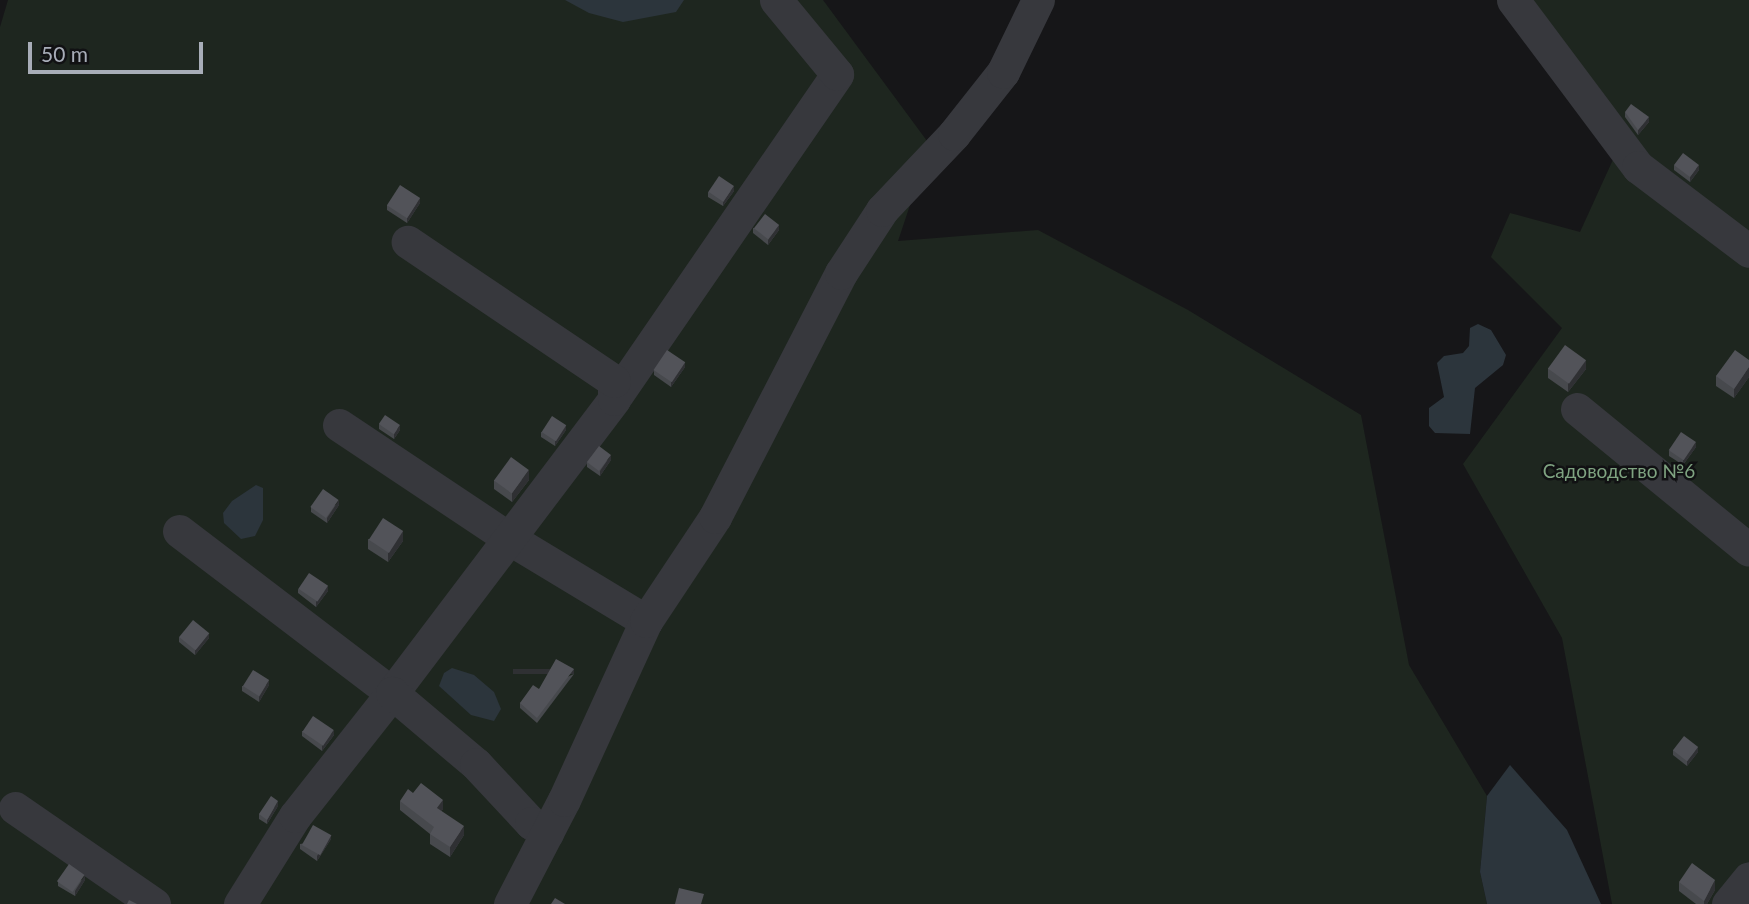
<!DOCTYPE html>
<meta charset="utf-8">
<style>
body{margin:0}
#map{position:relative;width:1749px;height:904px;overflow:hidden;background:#161618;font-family:Lato,sans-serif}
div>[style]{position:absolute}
.green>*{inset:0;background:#1e261f}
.water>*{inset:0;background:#2c353c}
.minor>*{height:33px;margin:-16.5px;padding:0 16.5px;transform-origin:16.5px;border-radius:16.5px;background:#37383d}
.wall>*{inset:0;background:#47494d}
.shaded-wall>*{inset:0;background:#2f3033;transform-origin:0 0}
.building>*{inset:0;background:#525359;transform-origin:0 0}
span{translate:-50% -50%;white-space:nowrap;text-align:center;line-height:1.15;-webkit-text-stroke:5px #111113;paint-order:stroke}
.park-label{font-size:19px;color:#7fa381}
.scale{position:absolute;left:28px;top:42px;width:175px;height:32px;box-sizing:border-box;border:4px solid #a8adb8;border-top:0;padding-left:9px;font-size:21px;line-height:24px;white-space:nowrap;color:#a8adb8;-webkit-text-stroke:5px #111113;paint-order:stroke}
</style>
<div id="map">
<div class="green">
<i style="clip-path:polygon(8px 0,823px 0,930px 145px,898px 241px,1038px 230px,1188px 310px,1361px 415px,1409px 665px,1487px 796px,1480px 872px,1487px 904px,0 904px,0 27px)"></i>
<i style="clip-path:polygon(1513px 0,1749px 0,1749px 904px,1612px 904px,1562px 638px,1463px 464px,1562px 328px,1491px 257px,1510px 213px,1580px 232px,1616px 153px)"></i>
</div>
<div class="water">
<i style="clip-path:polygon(565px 0,684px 0,676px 12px,623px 22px,589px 13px)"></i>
<i style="clip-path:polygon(1478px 324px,1491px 330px,1506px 355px,1503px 365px,1475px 388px,1470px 434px,1435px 433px,1429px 426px,1429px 408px,1444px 397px,1437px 363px,1444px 356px,1463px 353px,1469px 346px,1470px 328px)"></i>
<i style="clip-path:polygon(256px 485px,263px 488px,263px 520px,255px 536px,241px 539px,224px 523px,223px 513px,232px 501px)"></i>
<i style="clip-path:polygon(452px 668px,474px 675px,494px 692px,501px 709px,494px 721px,471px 715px,439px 686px,444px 673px)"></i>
<i style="clip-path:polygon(1510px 765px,1567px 830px,1601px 904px,1487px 904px,1480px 872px,1487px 796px)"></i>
</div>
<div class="minor">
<i style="left:1513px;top:0;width:209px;rotate:53.2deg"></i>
<i style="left:1638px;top:167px;width:139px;rotate:37.1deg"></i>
<i style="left:614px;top:399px;width:394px;rotate:-55.5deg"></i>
<i style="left:837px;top:74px;width:96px;rotate:-129.5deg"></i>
<i style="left:1577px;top:409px;width:222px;rotate:39.3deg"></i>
<i style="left:339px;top:425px;width:206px;rotate:33.7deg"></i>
<i style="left:510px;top:539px;width:159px;rotate:31.1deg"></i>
<i style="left:179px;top:531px;width:268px;rotate:37.3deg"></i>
<i style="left:392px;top:693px;width:368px;rotate:-52.9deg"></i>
<i style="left:614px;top:399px;width:18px;rotate:-90deg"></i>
<i style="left:614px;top:381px;width:249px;rotate:-146deg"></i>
<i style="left:15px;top:808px;width:169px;rotate:34.6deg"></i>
<i style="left:240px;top:904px;width:104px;rotate:-58deg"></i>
<i style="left:295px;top:816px;width:157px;rotate:-51.7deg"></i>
<i style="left:392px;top:693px;width:110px;rotate:40.2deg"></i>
<i style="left:476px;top:764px;width:81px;rotate:47deg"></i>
<i style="left:531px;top:823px;width:19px;rotate:32deg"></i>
<i style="left:510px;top:904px;width:117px;rotate:-62.6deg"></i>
<i style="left:564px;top:800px;width:197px;rotate:-65.4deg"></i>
<i style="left:646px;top:621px;width:125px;rotate:-56.4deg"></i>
<i style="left:715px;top:517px;width:275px;rotate:-62.7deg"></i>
<i style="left:841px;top:273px;width:75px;rotate:-56.9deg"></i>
<i style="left:882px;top:210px;width:105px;rotate:-46.5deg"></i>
<i style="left:954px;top:134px;width:79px;rotate:-51.7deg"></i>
<i style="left:1003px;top:72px;width:80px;rotate:-64.1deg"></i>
<i style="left:1728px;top:904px;width:33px;rotate:-51deg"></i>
</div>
<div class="wall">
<i style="clip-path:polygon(1625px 112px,1649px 122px,1638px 135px,1625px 117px)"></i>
<i style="clip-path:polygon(1674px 165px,1699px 170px,1690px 182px,1674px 170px)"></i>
<i style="clip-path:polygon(734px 191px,723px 206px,708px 197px,708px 192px)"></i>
<i style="clip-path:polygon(420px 203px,407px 223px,387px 210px,387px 205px)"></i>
<i style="clip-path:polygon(753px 228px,779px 230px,768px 245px,753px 233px)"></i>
<i style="clip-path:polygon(1749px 360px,1749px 377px,1734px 398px,1716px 386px,1716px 376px)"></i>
<i style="clip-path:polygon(685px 367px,671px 387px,654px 375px,654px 370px)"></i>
<i style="clip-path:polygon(1548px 368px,1586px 369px,1568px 392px,1548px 378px)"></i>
<i style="clip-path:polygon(379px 424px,400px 430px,394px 439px,379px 429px)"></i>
<i style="clip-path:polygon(566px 430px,555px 446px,541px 437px,541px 432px)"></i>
<i style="clip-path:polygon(1696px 447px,1683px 465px,1669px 456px,1669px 451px)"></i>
<i style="clip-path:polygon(611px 460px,600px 476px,587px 467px,587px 462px)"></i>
<i style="clip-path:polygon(494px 480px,529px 480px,512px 502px,494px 489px)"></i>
<i style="clip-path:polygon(339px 505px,327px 523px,311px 512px,311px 507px)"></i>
<i style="clip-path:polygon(368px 539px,403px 541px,388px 562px,368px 549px)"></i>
<i style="clip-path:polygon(298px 589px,328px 591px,316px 607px,298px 593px)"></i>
<i style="clip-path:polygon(179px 637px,209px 638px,195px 655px,179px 642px)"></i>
<i style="clip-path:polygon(574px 674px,537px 723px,520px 708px,520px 703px,539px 689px)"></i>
<i style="clip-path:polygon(269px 685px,259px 702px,242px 691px,242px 686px)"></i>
<i style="clip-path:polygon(302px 731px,334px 735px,322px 751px,302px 736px)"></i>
<i style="clip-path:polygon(1673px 750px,1698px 752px,1687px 766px,1673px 755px)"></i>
<i style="clip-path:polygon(400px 801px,443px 809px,441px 811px,464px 835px,450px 857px,430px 844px,430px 834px,400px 810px)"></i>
<i style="clip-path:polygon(278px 806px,267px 824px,259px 819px,259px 814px)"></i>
<i style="clip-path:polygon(331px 839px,317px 861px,300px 849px,300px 844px)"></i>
<i style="clip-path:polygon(85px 880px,75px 896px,58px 886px,58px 882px)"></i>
<i style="clip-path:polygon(1679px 882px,1715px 890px,1707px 904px,1696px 904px,1679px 891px)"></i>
</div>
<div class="shaded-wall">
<i style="clip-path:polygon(1649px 117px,1649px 122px,1638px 135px,1638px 130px)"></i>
<i style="clip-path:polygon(1699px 165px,1699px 170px,1690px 182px,1690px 177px)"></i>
<i style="clip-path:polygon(734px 186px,734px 191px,723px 206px,723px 202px)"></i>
<i style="clip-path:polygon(420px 198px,420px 203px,407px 223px,407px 218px)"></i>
<i style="clip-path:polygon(779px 225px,779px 230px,768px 245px,768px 240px)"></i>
<i style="clip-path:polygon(1586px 360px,1586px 369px,1568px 392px,1568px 383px)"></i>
<i style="clip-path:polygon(685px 362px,685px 367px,671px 387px,671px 382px)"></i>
<i style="clip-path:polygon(1749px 367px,1749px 377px,1734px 398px,1734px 389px)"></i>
<i style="clip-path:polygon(400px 425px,400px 430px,394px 439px,394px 434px)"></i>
<i style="clip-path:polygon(566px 425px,566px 430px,555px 446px,555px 441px)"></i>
<i style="clip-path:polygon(1696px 442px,1696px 447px,1683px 465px,1683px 460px)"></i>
<i style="clip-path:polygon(611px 455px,611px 460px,600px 476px,600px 471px)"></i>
<i style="clip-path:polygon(529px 470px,529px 480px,512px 502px,512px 493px)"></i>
<i style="clip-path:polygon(339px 500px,339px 505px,327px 523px,327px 518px)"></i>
<i style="clip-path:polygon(403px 531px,403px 541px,388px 562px,388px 553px)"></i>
<i style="clip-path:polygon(328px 586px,328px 591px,316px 607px,316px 602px)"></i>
<i style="clip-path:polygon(209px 633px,209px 638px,195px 655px,195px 650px)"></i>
<i style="left:574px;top:669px;width:5px;height:61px;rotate:90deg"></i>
<i style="clip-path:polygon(269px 680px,269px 685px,259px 702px,259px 697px)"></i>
<i style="clip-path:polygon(334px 730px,334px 735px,322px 751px,322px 746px)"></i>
<i style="clip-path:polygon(1698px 747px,1698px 752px,1687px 766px,1687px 761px)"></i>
<i style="clip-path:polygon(443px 800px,443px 809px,437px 818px,437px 808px)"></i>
<i style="clip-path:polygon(278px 801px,278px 806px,267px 824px,267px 820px)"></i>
<i style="clip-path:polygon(464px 826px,464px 835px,450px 857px,450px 847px)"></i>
<i style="clip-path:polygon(331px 835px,331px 839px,317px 861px,317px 856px)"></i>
<i style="clip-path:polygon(85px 875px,85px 880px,75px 896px,75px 891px)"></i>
<i style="clip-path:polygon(1715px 880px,1715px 890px,1707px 904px,1704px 904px,1704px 901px)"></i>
</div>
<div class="building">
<i style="clip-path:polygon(1631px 104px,1649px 117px,1638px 130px,1625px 112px)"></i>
<i style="left:1683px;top:153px;width:20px;height:15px;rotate:37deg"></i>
<i style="left:719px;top:176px;width:18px;height:19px;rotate:34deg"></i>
<i style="left:400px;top:185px;width:24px;height:24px;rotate:33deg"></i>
<i style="left:765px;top:214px;width:18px;height:18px;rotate:38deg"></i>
<i style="left:1565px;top:345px;width:26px;height:29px;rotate:36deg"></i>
<i style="left:667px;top:350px;width:22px;height:24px;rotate:34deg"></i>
<i style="clip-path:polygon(1735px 350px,1749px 360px,1749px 367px,1734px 389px,1716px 376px)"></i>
<i style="left:385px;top:415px;width:18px;height:11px;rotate:34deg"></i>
<i style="left:552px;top:416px;width:17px;height:19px;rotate:33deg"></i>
<i style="left:1681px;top:432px;width:18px;height:22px;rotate:34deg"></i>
<i style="left:599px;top:446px;width:15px;height:20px;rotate:37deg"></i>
<i style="left:511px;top:457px;width:22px;height:29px;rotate:36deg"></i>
<i style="left:323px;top:489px;width:19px;height:22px;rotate:35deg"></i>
<i style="left:383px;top:518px;width:24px;height:26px;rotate:33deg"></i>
<i style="left:309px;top:573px;width:23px;height:19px;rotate:34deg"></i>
<i style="left:193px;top:620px;width:21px;height:22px;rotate:39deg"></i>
<i style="clip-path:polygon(556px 659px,574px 669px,537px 718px,520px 703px,533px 685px,539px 689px)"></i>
<i style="left:253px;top:670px;width:19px;height:19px;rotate:32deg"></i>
<i style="left:313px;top:716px;width:25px;height:19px;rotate:34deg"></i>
<i style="left:1684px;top:736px;width:18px;height:18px;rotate:38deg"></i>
<i style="clip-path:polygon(421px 783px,443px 800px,437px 808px,464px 826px,450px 847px,430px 834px,434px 827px,400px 801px,408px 789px,413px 793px)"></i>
<i style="clip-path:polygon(271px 796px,278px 801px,267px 820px,259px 814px)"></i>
<i style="left:313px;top:825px;width:21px;height:23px;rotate:29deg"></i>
<i style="clip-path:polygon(1692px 863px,1715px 880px,1704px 901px,1679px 882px)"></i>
<i style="left:69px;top:864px;width:19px;height:21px;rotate:35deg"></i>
<i style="clip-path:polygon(679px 888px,704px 894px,701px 904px,675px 904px)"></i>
<i style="clip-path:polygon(555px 898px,565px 904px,551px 904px)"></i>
<i style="clip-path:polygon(129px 900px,137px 904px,127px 904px)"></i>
</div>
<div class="park-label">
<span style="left:1619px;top:471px">Садоводство №6</span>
</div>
<div class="scale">50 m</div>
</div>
